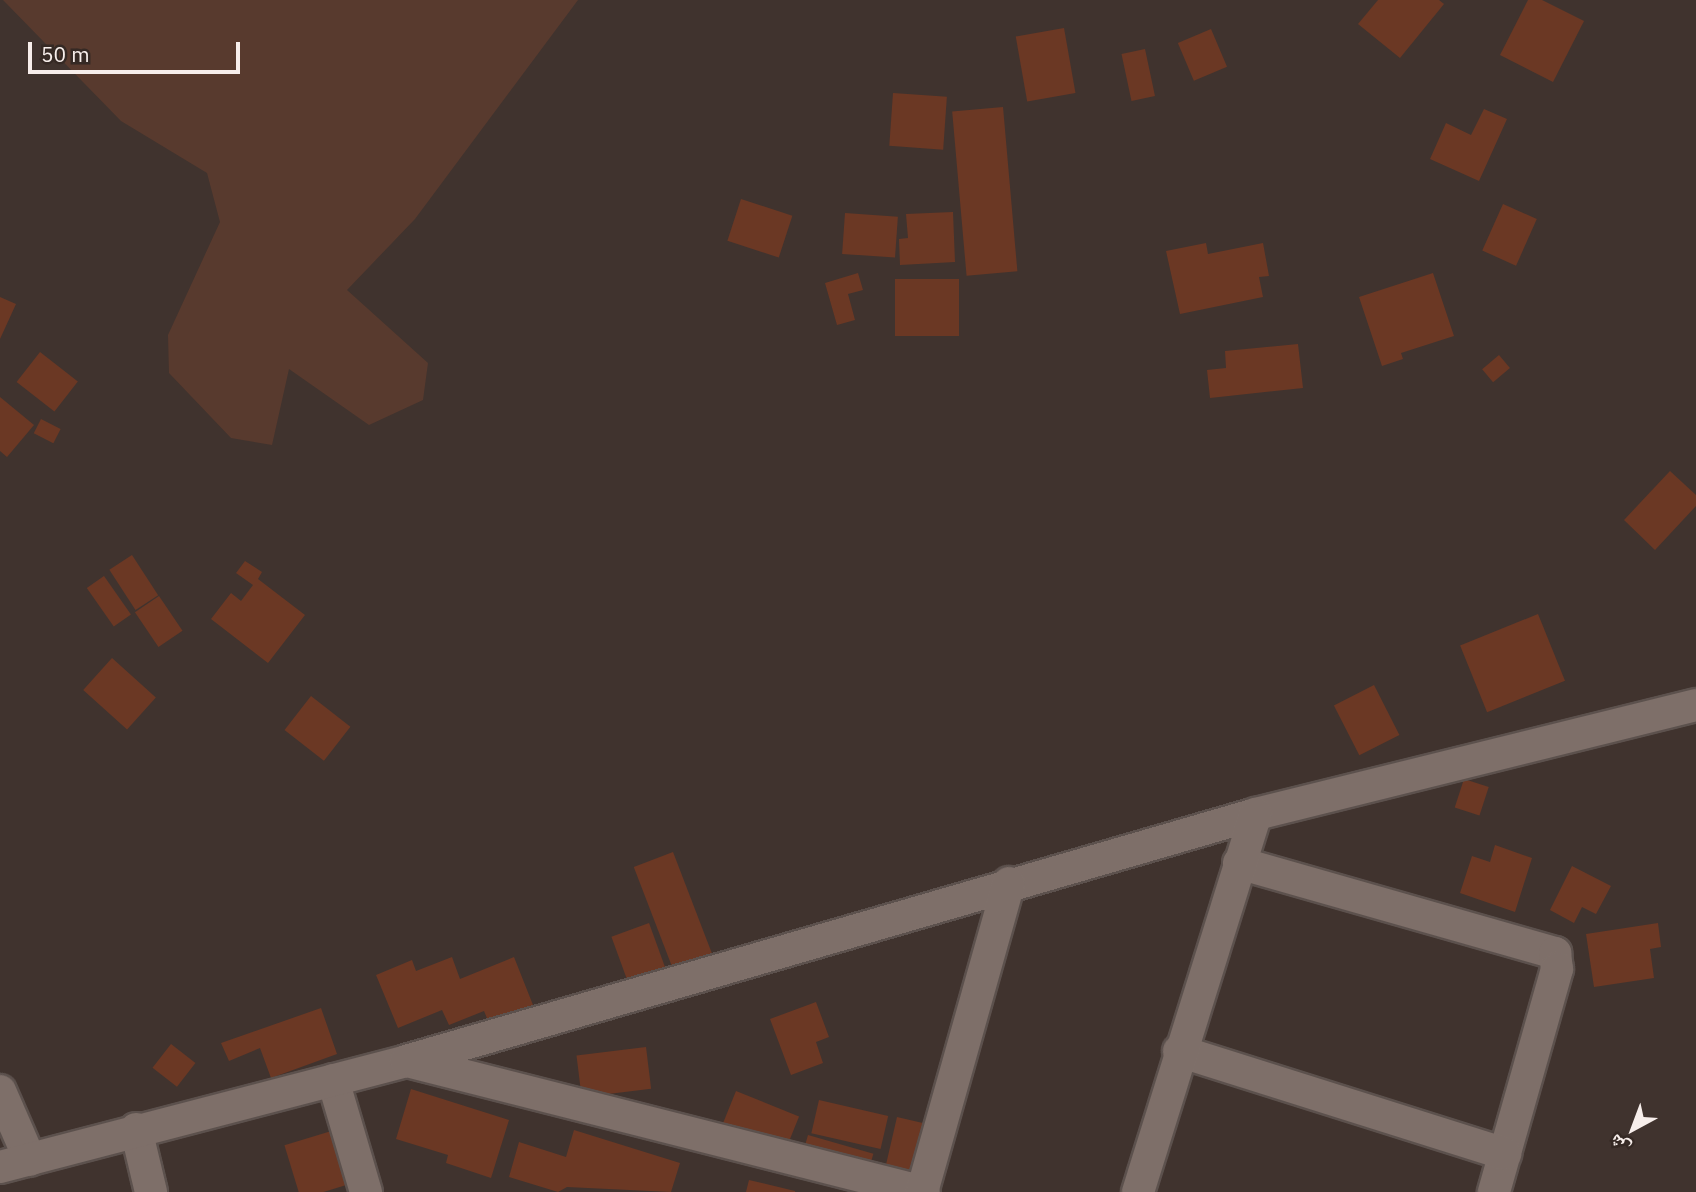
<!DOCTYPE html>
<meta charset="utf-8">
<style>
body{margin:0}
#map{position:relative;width:1696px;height:1192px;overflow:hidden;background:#40332e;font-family:"IBM Plex Sans","Noto Naskh Arabic",sans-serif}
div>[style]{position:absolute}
.green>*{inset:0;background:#583a2e}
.building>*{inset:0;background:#6b3824;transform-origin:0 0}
.roads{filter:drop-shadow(2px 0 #5c514d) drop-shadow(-2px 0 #5c514d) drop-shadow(0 2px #5c514d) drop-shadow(0 -2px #5c514d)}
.street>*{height:32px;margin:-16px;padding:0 16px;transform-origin:16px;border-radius:16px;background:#7e6f69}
span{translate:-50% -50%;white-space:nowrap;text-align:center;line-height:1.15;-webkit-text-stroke:5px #352924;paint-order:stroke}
.north{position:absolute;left:1598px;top:1094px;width:70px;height:70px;-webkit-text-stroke:5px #352924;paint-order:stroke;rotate:221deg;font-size:19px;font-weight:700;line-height:28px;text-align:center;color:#f7eeeb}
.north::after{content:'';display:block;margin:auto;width:24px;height:32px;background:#f7eeeb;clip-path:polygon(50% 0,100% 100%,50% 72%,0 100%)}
.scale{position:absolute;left:28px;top:42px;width:212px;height:32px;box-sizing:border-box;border:4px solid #f7eeeb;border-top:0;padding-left:9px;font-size:21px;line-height:24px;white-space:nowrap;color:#f7eeeb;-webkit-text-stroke:5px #352924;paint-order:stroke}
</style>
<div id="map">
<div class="green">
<i style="clip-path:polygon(3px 0,578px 0,415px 219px,347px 290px,428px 363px,423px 400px,369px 425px,289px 369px,272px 445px,231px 438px,169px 373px,168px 335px,220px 222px,207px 173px,121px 121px)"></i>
</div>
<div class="building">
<i style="clip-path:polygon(1378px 0,1439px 0,1444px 4px,1400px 58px,1358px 24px)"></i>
<i style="clip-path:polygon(1528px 0,1542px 0,1584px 21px,1553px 82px,1500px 55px)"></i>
<i style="left:1064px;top:28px;width:66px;height:49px;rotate:80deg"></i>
<i style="left:1211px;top:29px;width:41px;height:36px;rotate:67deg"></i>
<i style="left:1145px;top:49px;width:48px;height:24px;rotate:78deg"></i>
<i style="left:893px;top:93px;width:54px;height:53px;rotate:4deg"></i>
<i style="left:1003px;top:107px;width:165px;height:51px;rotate:85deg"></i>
<i style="clip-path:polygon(1484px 109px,1507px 119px,1479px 181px,1430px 159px,1446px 123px,1471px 135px)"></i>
<i style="left:741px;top:199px;width:54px;height:44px;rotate:18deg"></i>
<i style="left:1503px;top:204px;width:37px;height:51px;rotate:24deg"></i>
<i style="clip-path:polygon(953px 212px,955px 262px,900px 265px,899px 239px,908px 238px,906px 214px)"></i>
<i style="left:845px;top:213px;width:53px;height:41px;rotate:4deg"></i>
<i style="clip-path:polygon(1206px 243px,1208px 254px,1263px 243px,1269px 276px,1259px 277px,1263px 297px,1180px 314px,1166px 251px)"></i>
<i style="clip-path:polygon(858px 273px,863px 290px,848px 294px,855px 320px,837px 325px,825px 283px)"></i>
<i style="clip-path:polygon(1433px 273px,1454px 336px,1401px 353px,1403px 359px,1382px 366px,1359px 297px)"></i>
<i style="left:895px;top:279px;width:64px;height:57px"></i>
<i style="clip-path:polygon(0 297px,16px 304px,0 339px)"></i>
<i style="clip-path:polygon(1298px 344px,1303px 388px,1210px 398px,1207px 370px,1226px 368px,1225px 351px)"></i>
<i style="left:40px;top:352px;width:48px;height:38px;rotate:38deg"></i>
<i style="left:1499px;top:355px;width:17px;height:22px;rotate:50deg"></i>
<i style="clip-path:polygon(0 397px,34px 425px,7px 457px,0 451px)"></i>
<i style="left:41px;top:419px;width:22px;height:16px;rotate:27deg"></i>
<i style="clip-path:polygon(1670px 471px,1696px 495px,1696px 506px,1655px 550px,1624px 520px)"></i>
<i style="left:132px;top:555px;width:48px;height:27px;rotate:57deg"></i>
<i style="clip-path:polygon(245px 561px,262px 572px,258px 579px,305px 615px,268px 663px,211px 619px,231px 593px,241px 601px,253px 585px,236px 573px)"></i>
<i style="left:104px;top:576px;width:47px;height:21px;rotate:55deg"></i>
<i style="left:159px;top:596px;width:42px;height:29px;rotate:56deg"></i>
<i style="left:1538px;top:614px;width:72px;height:84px;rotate:68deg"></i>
<i style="left:112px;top:658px;width:59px;height:43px;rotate:42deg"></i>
<i style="left:1374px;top:685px;width:56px;height:45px;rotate:63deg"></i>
<i style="left:311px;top:696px;width:50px;height:43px;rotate:38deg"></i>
<i style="left:1464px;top:779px;width:26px;height:30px;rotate:18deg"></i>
<i style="clip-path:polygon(1495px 845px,1532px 858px,1515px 912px,1460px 893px,1472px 856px,1490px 862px)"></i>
<i style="left:673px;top:852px;width:113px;height:42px;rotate:69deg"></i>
<i style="clip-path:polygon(1572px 866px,1611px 886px,1596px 914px,1582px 907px,1574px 923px,1550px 910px)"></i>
<i style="left:649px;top:923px;width:47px;height:40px;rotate:70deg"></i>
<i style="clip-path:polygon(1658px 923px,1661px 947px,1650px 949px,1654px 978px,1594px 987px,1586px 934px)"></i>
<i style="clip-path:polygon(452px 957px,460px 979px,514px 957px,533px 1005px,489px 1023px,484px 1011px,449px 1025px,442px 1010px,398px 1028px,376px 975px,412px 960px,416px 971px)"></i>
<i style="clip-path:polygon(816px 1002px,829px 1037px,816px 1042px,823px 1063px,791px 1075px,770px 1019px)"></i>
<i style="clip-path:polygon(321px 1008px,337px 1054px,271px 1078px,260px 1048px,229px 1061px,221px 1043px)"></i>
<i style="left:171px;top:1044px;width:31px;height:30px;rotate:38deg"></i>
<i style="left:646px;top:1047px;width:42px;height:70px;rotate:83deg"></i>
<i style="clip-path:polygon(411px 1089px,509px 1120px,491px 1178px,446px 1163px,448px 1155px,396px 1139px)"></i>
<i style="left:736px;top:1091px;width:68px;height:35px;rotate:22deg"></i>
<i style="left:819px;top:1100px;width:71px;height:34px;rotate:13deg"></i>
<i style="left:897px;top:1117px;width:44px;height:60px;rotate:13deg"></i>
<i style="left:338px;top:1129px;width:56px;height:56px;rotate:73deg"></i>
<i style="clip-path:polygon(574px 1130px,680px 1163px,671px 1192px,567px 1187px,558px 1192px,509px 1177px,519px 1142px,566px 1157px)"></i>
<i style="left:808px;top:1135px;width:68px;height:18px;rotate:16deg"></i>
<i style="clip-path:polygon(749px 1180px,795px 1191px,795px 1192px,746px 1192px)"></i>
</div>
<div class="roads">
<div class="street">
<i style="left:1239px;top:863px;width:329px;rotate:15.9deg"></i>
<i style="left:1555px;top:953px;width:16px;rotate:83deg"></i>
<i style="left:1557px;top:969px;width:232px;rotate:105.8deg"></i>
<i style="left:1179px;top:1051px;width:342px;rotate:17.5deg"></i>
<i style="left:407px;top:1061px;width:533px;rotate:14.22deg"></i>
<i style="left:333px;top:1080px;width:117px;rotate:73.6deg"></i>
<i style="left:0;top:1091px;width:75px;rotate:66.5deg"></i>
<i style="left:136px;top:1129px;width:65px;rotate:76.6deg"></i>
<i style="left:0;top:1167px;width:420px;rotate:-14.6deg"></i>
<i style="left:406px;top:1061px;width:885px;rotate:-16.2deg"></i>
<i style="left:1256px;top:814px;width:453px;rotate:-13.9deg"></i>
<i style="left:922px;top:1192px;width:321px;rotate:-74.3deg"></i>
<i style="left:1138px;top:1192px;width:396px;rotate:-72.7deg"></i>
</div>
</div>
<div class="north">ش</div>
<div class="scale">50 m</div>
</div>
